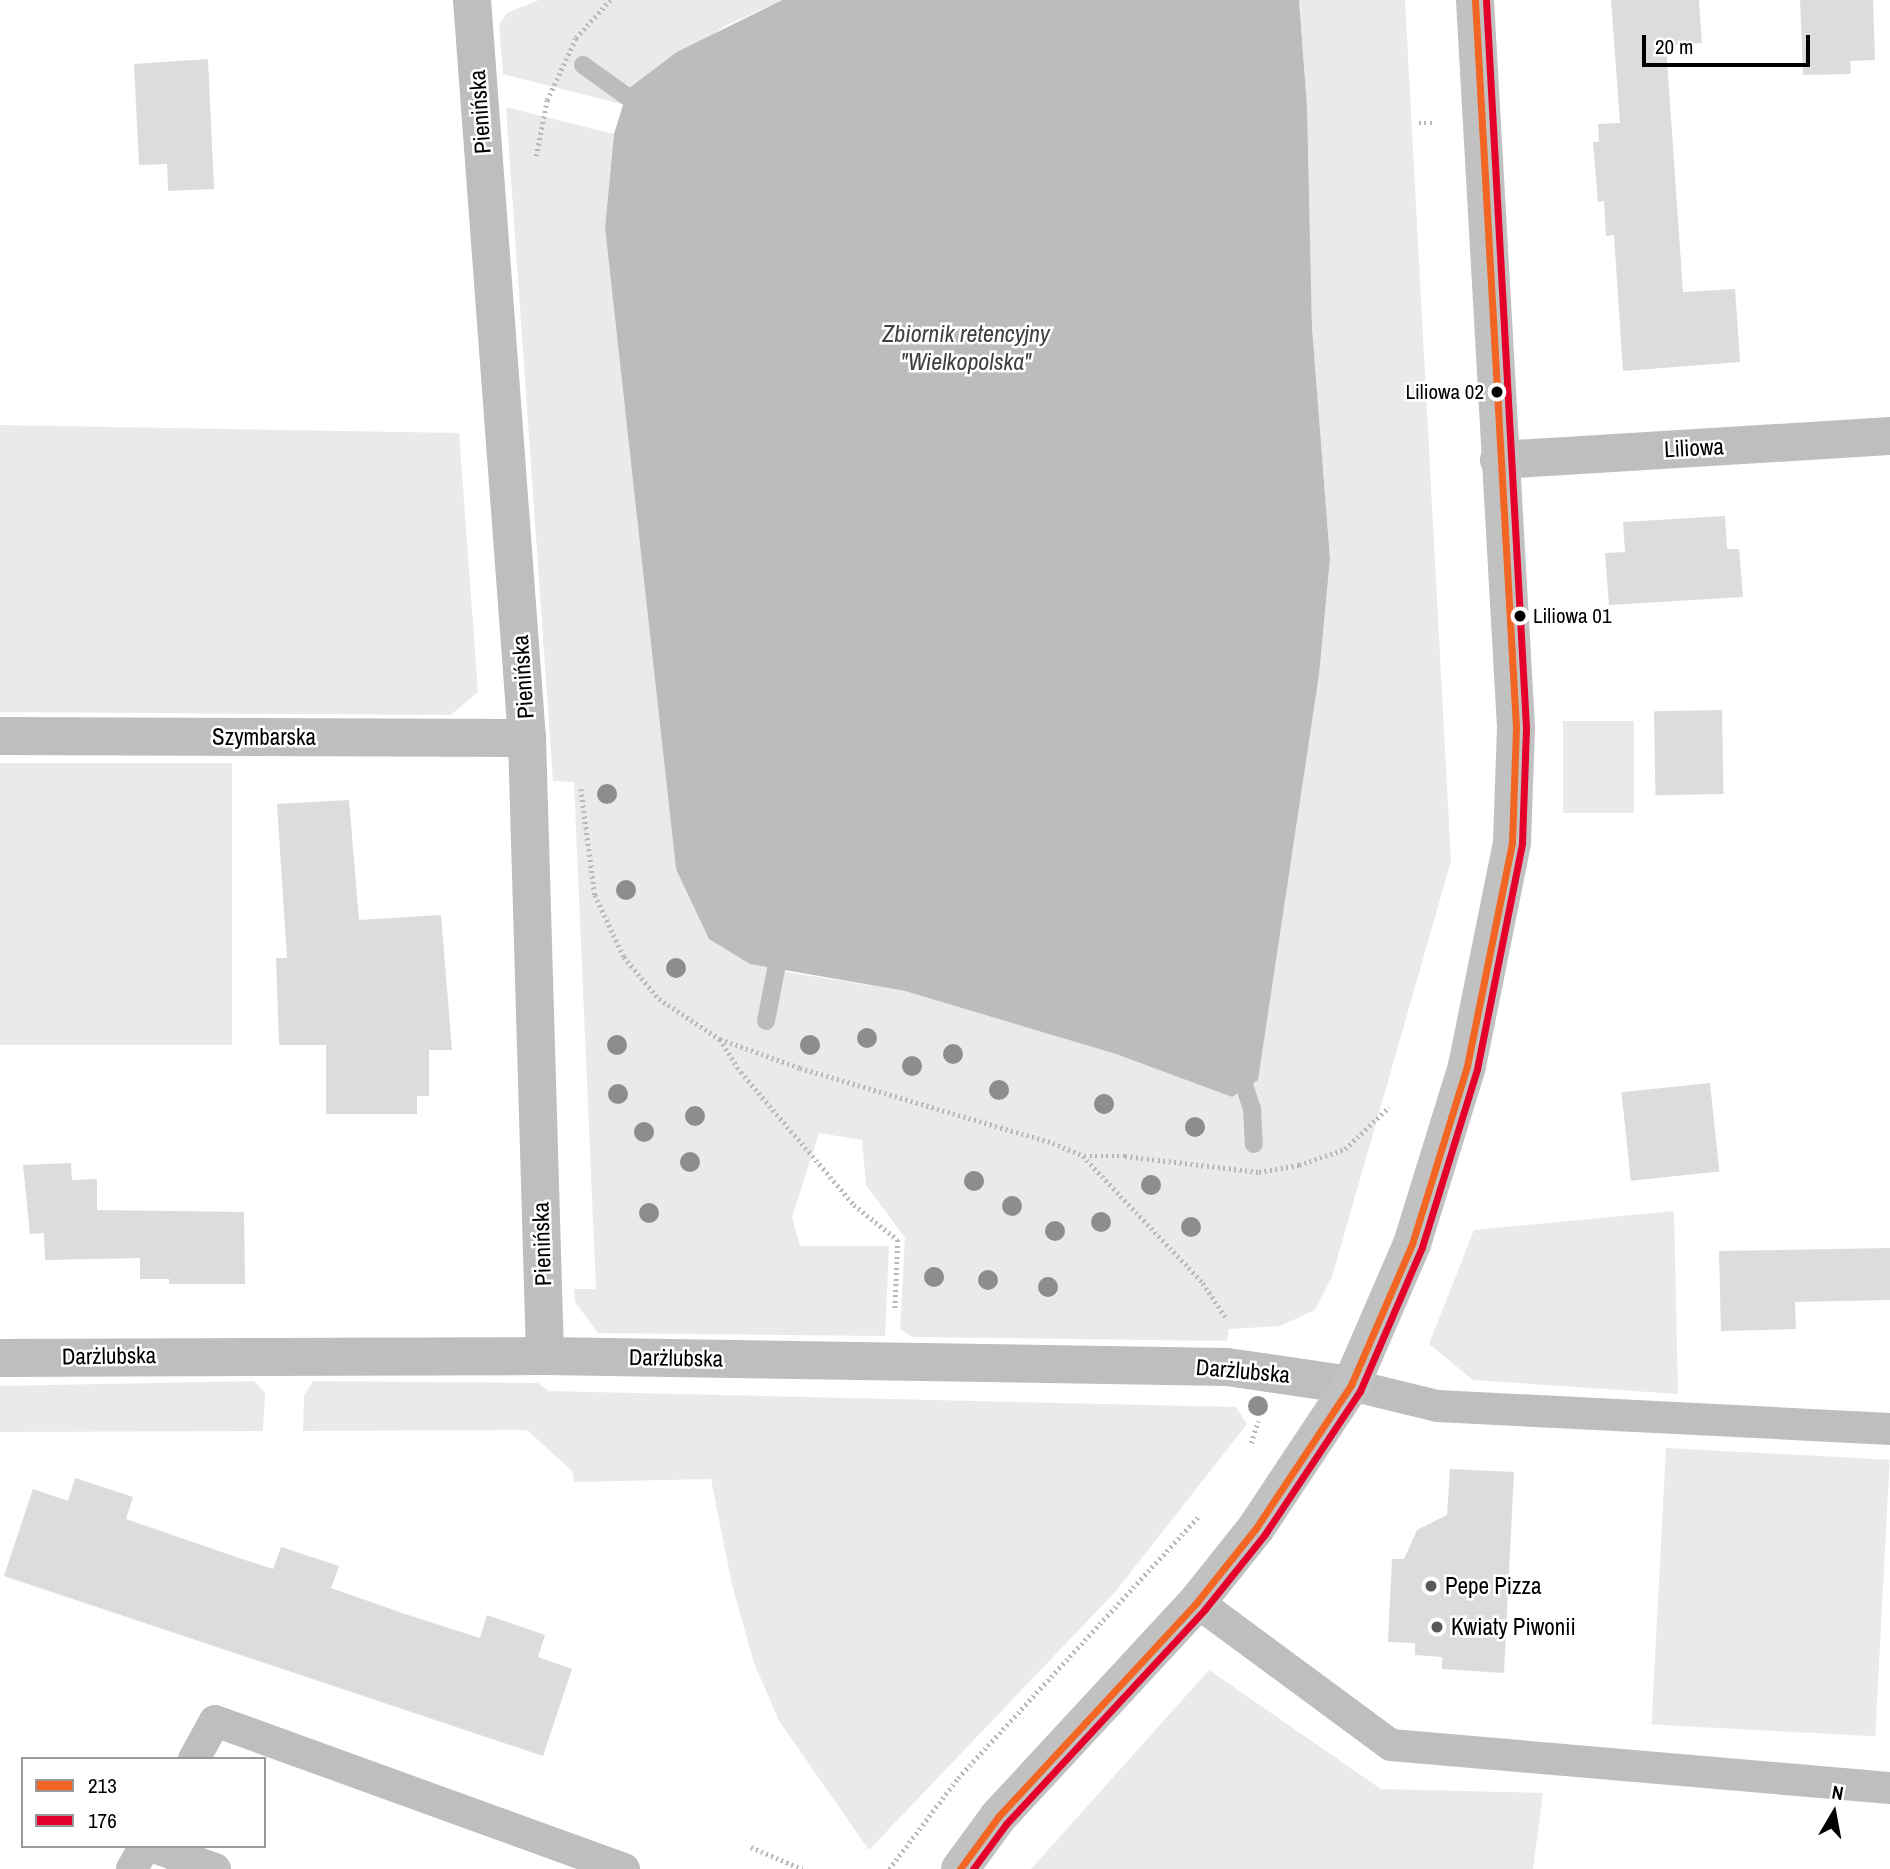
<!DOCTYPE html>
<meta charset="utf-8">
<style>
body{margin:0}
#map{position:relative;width:1890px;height:1869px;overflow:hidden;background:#fff;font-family:"Archivo Narrow",sans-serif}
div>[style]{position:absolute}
.green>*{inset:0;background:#eaeaea;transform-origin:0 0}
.water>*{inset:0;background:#bcbcbc}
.stream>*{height:18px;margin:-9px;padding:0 9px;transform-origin:9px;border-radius:9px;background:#bcbcbc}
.building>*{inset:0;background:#dcdcdc;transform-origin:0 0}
.path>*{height:4.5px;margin-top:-2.25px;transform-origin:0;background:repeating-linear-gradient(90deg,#b8b8b8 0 2px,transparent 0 5.5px)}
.lane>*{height:32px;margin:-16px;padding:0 16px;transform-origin:16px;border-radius:16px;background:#bebebe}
.street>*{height:38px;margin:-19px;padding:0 19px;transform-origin:19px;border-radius:19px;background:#bebebe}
.secondary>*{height:38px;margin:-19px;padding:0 19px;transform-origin:19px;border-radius:19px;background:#c1c1c1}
.bus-1>*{height:7px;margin:-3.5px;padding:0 3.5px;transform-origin:3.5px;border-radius:3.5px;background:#f26522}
.bus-2>*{height:7px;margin:-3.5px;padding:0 3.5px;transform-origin:3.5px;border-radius:3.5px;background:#e4002b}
.trees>*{width:20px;height:20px;margin:-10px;border-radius:50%;background:#8d8d8d}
.dots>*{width:19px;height:19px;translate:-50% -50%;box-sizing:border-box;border:4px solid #fff;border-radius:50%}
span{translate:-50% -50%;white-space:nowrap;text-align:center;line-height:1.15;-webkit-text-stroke:5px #fff;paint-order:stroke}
.bus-label{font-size:21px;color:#000}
.right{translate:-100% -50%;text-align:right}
.left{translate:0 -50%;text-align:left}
.street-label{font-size:23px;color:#000}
.poi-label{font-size:23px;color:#000}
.water-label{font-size:24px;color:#404040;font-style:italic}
.legend{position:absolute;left:21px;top:1757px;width:245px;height:91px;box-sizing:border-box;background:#fff;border:2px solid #999;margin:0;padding:9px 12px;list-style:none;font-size:21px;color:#000}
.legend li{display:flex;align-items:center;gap:14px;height:35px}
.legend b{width:35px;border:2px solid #999}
.north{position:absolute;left:1799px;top:1778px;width:70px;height:70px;-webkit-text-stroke:5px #fff;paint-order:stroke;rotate:10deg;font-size:19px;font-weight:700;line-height:28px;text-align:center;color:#000}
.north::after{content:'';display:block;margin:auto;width:24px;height:32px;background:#000;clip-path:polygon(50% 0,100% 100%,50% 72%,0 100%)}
.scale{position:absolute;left:1642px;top:35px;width:168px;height:32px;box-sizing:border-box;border:4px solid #000;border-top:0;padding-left:9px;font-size:21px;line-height:24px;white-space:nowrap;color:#000;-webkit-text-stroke:5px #fff;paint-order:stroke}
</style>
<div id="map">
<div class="green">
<i style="clip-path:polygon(539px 0,782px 0,727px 25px,628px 89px,622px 104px,503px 74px,499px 24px,507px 13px)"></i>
<i style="clip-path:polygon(1299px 0,1405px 0,1451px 861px,1332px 1277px,1315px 1310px,1280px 1326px,1229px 1329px,1227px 1341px,912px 1337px,900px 1329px,905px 1238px,866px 1185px,862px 1140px,819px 1133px,792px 1217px,800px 1246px,889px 1246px,885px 1336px,598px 1333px,575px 1302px,574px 1289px,596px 1289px,574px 782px,553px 781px,506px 107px,614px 134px,605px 228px,676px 869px,774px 970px,905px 991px,1116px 1054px,1232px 1097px,1258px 1079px,1319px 675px,1330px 559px,1312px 327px,1307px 106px)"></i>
<i style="clip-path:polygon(0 425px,459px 433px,478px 692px,451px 715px,0 712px)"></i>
<i style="left:1563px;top:721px;width:71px;height:92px"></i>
<i style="left:0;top:763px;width:232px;height:282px"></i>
<i style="clip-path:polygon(1674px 1211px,1678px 1394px,1473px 1380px,1429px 1344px,1474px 1230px)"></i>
<i style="clip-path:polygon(254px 1381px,265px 1393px,263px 1431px,0 1432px,0 1386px)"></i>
<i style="clip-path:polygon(313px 1381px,538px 1383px,549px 1391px,1236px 1407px,1247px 1424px,1116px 1591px,869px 1850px,779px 1721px,754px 1663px,732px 1585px,711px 1479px,574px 1482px,572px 1471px,527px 1430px,303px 1431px,304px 1395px)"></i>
<i style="left:1666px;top:1448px;width:224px;height:277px;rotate:3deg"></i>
<i style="clip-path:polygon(1209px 1670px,1381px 1789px,1543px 1793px,1533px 1869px,1031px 1869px)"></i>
</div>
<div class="water">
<i style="clip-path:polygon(782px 0,1299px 0,1307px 106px,1312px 327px,1330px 559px,1319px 675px,1258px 1080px,1232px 1097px,1116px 1054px,905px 991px,750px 964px,709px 939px,676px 869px,605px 228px,614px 134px,628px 89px,677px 52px)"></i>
</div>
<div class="stream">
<i style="left:583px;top:65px;width:74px;rotate:35.6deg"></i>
<i style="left:766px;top:1021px;width:73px;rotate:-79deg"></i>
<i style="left:1238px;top:1066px;width:45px;rotate:72deg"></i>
<i style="left:1252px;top:1109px;width:35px;rotate:87deg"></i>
</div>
<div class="building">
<i style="clip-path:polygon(1611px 0,1699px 0,1702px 43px,1666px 46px,1683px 292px,1735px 289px,1740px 362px,1623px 371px,1614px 235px,1606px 236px,1604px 201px,1598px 202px,1593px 142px,1599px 142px,1598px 124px,1620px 123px)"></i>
<i style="clip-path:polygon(1800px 0,1873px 0,1875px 60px,1850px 61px,1851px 74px,1803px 75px)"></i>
<i style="clip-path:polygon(208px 59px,214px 189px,168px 191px,167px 164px,139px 165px,134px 64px)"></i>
<i style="clip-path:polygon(1725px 516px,1727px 549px,1739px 549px,1743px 597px,1609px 605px,1605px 553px,1625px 552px,1623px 522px)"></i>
<i style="left:1722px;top:710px;width:84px;height:68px;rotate:89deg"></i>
<i style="clip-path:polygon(349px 800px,359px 920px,441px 915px,452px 1050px,429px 1050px,429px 1096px,417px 1096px,417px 1114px,326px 1114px,326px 1045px,279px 1045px,276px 958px,287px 958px,277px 804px)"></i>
<i style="left:1710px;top:1083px;width:89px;height:89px;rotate:84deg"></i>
<i style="clip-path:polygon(71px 1163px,72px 1180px,97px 1179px,97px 1210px,244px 1212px,245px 1284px,169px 1284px,169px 1279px,140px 1279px,140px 1258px,45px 1260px,44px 1233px,30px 1234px,23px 1165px)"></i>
<i style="clip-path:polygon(1890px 1248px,1890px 1300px,1795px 1302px,1796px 1329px,1721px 1331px,1719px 1251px)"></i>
<i style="clip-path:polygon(1450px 1469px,1514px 1472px,1504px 1673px,1442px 1669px,1442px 1657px,1415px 1655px,1415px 1643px,1388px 1642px,1392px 1559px,1404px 1559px,1417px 1530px,1447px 1515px)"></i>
<i style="clip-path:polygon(75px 1478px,133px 1497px,126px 1519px,239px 1558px,273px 1569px,281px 1547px,339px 1566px,331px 1588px,405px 1614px,480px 1638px,487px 1615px,545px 1635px,538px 1657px,572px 1669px,543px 1756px,4px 1576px,33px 1489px,68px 1501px)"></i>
</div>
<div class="path">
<i style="left:1419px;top:123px;width:13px"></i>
<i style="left:536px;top:156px;width:57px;rotate:-78.9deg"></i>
<i style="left:547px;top:100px;width:68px;rotate:-64.9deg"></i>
<i style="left:576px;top:38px;width:51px;rotate:-48.2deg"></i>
<i style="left:581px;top:789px;width:107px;rotate:82.5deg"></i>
<i style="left:595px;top:895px;width:68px;rotate:64.9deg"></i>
<i style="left:624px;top:957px;width:55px;rotate:50.2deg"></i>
<i style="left:659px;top:999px;width:73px;rotate:33.3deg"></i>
<i style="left:720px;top:1039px;width:85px;rotate:19.9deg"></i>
<i style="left:800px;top:1068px;width:264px;rotate:16.5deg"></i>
<i style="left:1053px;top:1143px;width:33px;rotate:23deg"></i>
<i style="left:1083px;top:1156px;width:175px;rotate:46.6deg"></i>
<i style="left:1203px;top:1283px;width:42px;rotate:56.7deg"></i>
<i style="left:720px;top:1039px;width:39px;rotate:58deg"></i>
<i style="left:741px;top:1072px;width:175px;rotate:49.6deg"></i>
<i style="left:854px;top:1205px;width:56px;rotate:38.5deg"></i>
<i style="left:898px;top:1240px;width:72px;rotate:92.4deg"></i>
<i style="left:1084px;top:1156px;width:41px"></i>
<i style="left:1125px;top:1156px;width:135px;rotate:6.8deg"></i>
<i style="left:1259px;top:1172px;width:41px;rotate:-9.9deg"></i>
<i style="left:1299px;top:1165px;width:49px;rotate:-19.2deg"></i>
<i style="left:1345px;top:1149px;width:61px;rotate:-43.7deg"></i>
<i style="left:1251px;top:1443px;width:23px;rotate:-72deg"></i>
<i style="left:751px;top:1847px;width:56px;rotate:23.3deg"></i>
<i style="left:889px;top:1869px;width:114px;rotate:-52.8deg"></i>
<i style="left:958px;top:1778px;width:355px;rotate:-47.4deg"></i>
</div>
<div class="lane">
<i style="left:1351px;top:1385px;width:89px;rotate:13.6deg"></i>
<i style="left:1438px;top:1406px;width:453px;rotate:2.9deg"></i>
<i style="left:1197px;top:1602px;width:241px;rotate:36.4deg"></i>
<i style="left:1391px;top:1745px;width:501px;rotate:4.93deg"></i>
<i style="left:194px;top:1759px;width:43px;rotate:-61.1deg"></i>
<i style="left:215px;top:1721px;width:435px;rotate:19.9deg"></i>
<i style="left:151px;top:1846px;width:68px;rotate:19.8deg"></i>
<i style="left:132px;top:1869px;width:26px;rotate:-61deg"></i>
</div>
<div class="street">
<i style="left:472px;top:0;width:740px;rotate:85.74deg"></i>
<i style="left:527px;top:738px;width:618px;rotate:88.33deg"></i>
<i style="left:1499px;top:460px;width:392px;rotate:-3.5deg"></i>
<i style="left:0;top:736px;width:527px;rotate:0.22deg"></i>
<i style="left:0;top:1358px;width:545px;rotate:-0.21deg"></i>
<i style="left:545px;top:1356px;width:682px;rotate:0.92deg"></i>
<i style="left:1227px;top:1367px;width:125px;rotate:8.3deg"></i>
</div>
<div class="secondary">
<i style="left:960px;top:1869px;width:64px;rotate:-53.8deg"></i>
<i style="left:998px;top:1817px;width:293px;rotate:-47.2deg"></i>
<i style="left:1197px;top:1602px;width:95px;rotate:-51.4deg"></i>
<i style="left:1256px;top:1528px;width:172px;rotate:-56.4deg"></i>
<i style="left:1351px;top:1385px;width:154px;rotate:-66.6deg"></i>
<i style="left:1412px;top:1244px;width:186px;rotate:-72.8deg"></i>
<i style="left:1467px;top:1066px;width:228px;rotate:-78.6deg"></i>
<i style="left:1512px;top:842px;width:115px;rotate:-88deg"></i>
<i style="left:1516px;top:727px;width:728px;rotate:-93.23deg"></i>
</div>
<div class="bus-1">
<i style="left:960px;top:1869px;width:64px;rotate:-53.8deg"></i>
<i style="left:998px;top:1817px;width:293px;rotate:-47.2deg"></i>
<i style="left:1197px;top:1602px;width:95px;rotate:-51.4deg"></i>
<i style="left:1256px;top:1528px;width:172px;rotate:-56.4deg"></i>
<i style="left:1351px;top:1385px;width:154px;rotate:-66.6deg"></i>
<i style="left:1412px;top:1244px;width:186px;rotate:-72.8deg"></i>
<i style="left:1467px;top:1066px;width:228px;rotate:-78.6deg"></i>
<i style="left:1512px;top:842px;width:115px;rotate:-88deg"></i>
<i style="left:1516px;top:727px;width:728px;rotate:-93.23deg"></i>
</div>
<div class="bus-2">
<i style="left:973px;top:1869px;width:56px;rotate:-53.7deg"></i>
<i style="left:1006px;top:1824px;width:293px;rotate:-47.2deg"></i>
<i style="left:1205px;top:1609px;width:96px;rotate:-51.3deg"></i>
<i style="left:1265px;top:1534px;width:172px;rotate:-56.4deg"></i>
<i style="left:1360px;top:1391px;width:157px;rotate:-66.7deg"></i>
<i style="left:1422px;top:1247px;width:186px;rotate:-72.8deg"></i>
<i style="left:1477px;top:1069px;width:230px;rotate:-78.7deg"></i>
<i style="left:1522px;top:843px;width:116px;rotate:-88deg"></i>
<i style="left:1526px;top:727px;width:728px;rotate:-93.15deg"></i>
</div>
<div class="trees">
<i style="left:607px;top:794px"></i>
<i style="left:626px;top:890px"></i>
<i style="left:676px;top:968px"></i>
<i style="left:867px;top:1038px"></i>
<i style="left:617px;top:1045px"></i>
<i style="left:810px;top:1045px"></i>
<i style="left:953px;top:1054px"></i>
<i style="left:912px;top:1066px"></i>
<i style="left:999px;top:1090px"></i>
<i style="left:618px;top:1094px"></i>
<i style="left:1104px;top:1104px"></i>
<i style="left:695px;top:1116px"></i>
<i style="left:1195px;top:1127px"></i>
<i style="left:644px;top:1132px"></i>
<i style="left:690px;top:1162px"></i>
<i style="left:974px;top:1181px"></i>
<i style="left:1151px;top:1185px"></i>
<i style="left:1012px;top:1206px"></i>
<i style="left:649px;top:1213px"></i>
<i style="left:1101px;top:1222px"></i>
<i style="left:1191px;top:1227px"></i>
<i style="left:1055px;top:1231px"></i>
<i style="left:934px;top:1277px"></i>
<i style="left:988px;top:1280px"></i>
<i style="left:1048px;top:1287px"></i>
<i style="left:1258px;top:1406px"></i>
</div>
<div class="dots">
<i style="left:1497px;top:392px;background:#000"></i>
<i style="left:1520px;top:616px;background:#000"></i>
<i style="left:1431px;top:1586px;background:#595959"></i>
<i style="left:1437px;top:1627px;background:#595959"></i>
</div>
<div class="bus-label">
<span class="right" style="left:1484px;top:392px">Liliowa 02</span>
<span class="left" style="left:1533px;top:616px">Liliowa 01</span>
</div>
<div class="street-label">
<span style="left:480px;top:112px;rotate:-94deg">Pienińska</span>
<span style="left:1694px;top:448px;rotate:-3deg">Liliowa</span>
<span style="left:523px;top:677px;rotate:-94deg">Pienińska</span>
<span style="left:264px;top:737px">Szymbarska</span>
<span style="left:542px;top:1244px;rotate:-92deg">Pienińska</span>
<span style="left:109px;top:1356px;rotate:-1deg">Darżlubska</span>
<span style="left:676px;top:1358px;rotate:1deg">Darżlubska</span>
<span style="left:1243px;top:1371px;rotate:5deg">Darżlubska</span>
</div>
<div class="poi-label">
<span class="left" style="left:1445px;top:1586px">Pepe Pizza</span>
<span class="left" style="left:1451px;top:1627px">Kwiaty Piwonii</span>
</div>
<div class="water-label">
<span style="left:966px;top:348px">Zbiornik retencyjny<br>"Wielkopolska"</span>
</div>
<ul class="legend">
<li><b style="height:9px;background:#f26522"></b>213</li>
<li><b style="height:9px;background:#e4002b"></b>176</li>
</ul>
<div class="north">N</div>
<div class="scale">20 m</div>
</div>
